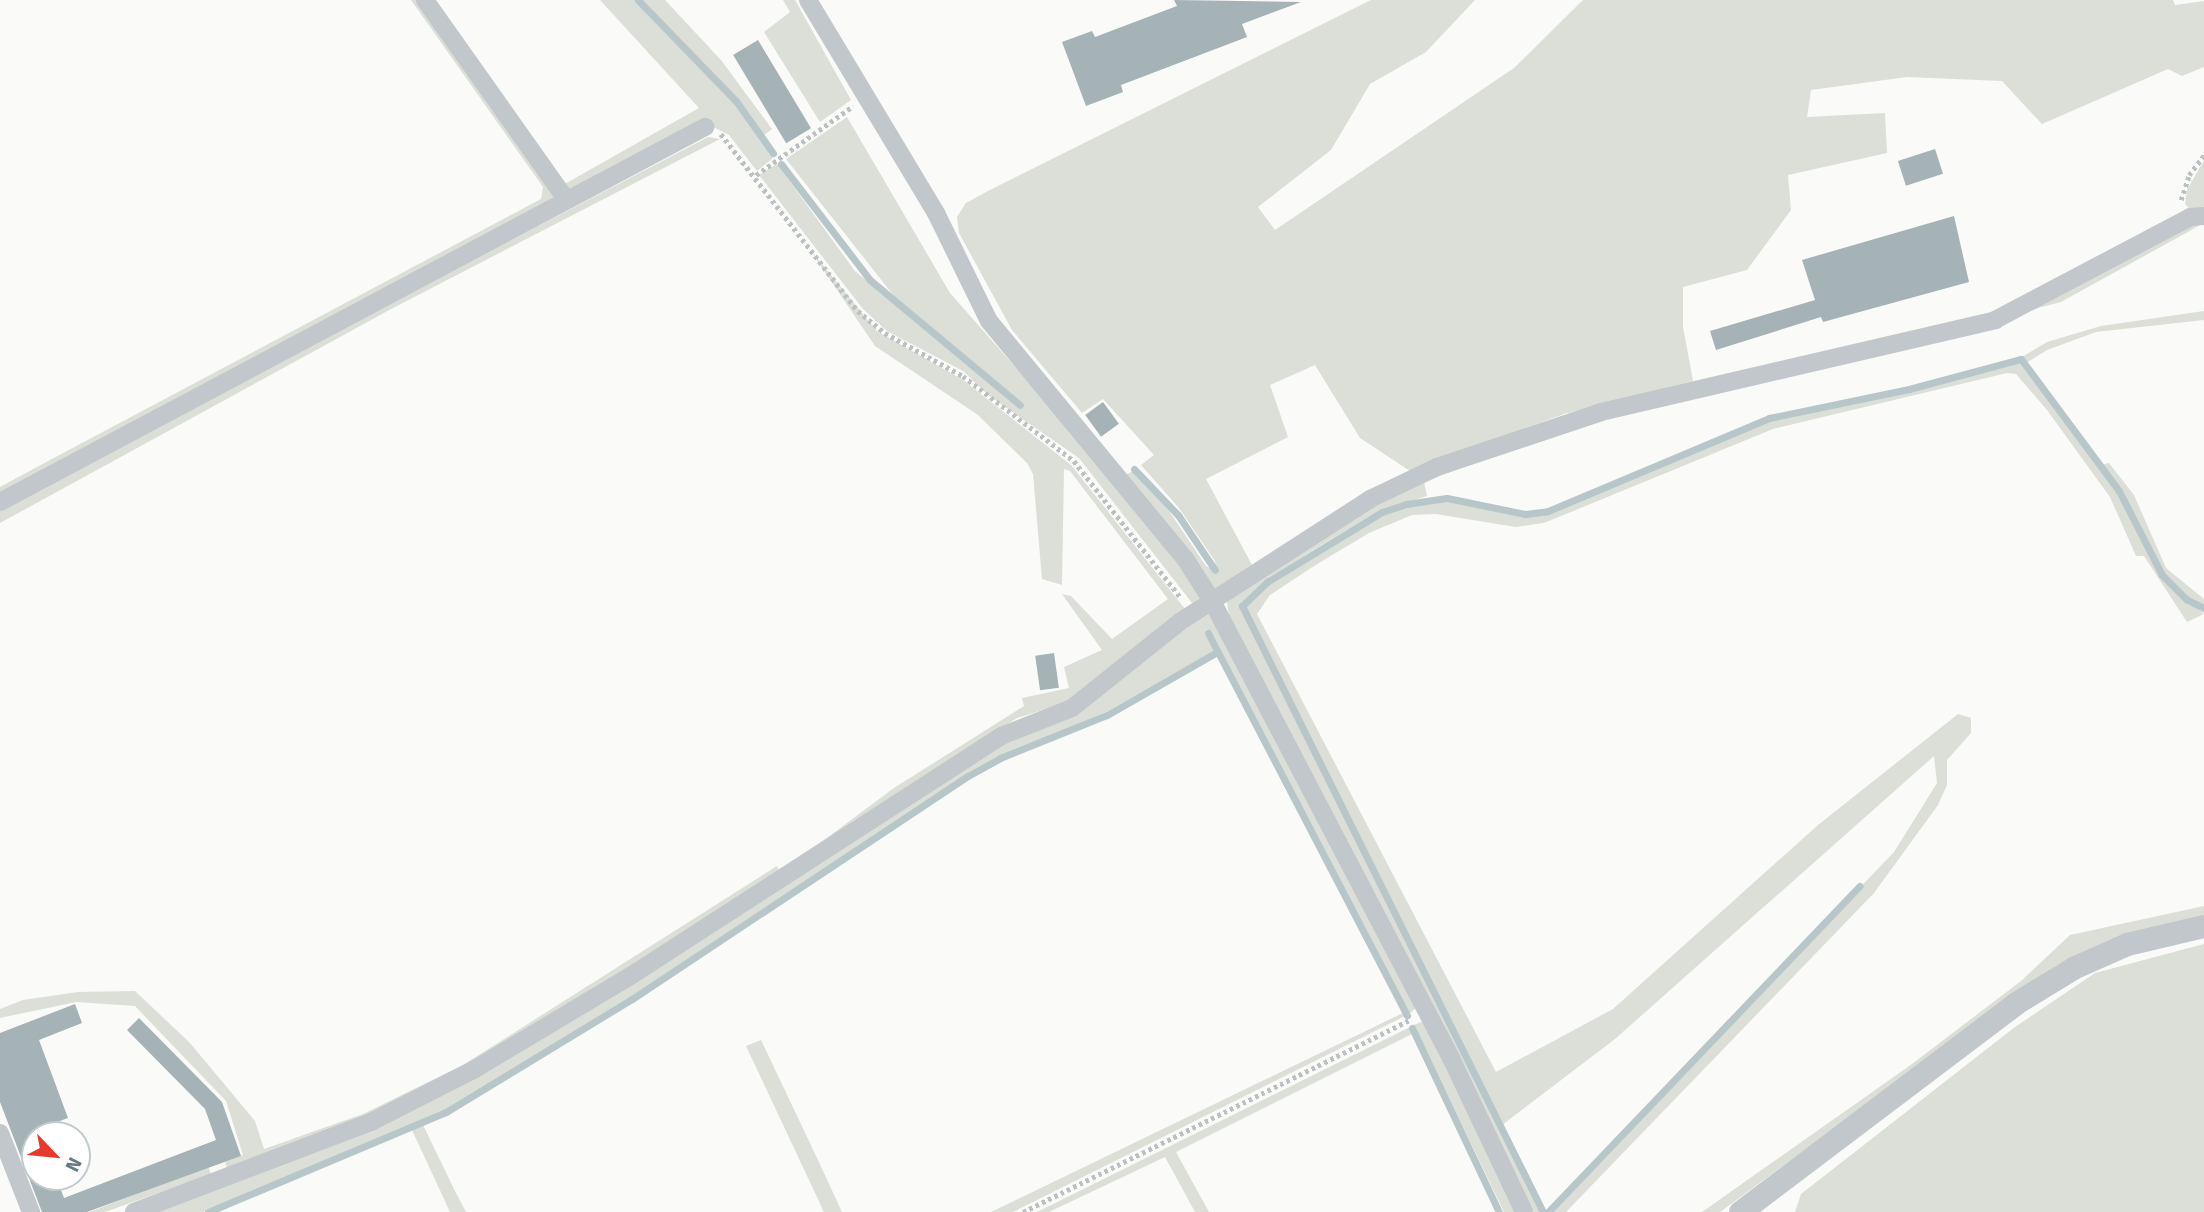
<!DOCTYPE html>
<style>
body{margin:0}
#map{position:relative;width:2204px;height:1212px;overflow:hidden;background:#fafaf8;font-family:"Fira Sans",sans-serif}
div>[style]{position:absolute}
.green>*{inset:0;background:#dbdfd7}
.stream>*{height:7px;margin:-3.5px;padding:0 3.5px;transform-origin:3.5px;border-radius:3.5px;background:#b7c7c9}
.building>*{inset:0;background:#a5b2b6;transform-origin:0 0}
.path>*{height:4.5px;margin-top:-2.25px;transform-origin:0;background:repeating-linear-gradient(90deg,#bbc0c2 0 3.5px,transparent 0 7px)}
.minor>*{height:18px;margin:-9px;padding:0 9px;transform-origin:9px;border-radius:9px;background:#c1c7ca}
.tertiary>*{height:23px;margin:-11.5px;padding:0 11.5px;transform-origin:11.5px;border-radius:11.5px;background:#c1c7ca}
span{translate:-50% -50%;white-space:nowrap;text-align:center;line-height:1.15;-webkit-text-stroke:7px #fff;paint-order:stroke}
.north{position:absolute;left:21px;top:1121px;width:70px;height:70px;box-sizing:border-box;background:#fff;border:2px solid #c1cacd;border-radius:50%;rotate:116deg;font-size:19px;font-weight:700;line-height:28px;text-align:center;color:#657a83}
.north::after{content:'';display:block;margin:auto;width:24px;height:32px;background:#e63a2c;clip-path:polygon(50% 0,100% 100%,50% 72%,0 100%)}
</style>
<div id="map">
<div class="green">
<i style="clip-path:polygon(411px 0,423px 0,558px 200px,0 500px,0 487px,50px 460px,541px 199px,543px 187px)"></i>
<i style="clip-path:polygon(600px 0,636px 0,734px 102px,773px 158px,757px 171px,729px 135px,709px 125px,572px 191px,563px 185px,699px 108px)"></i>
<i style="clip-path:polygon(640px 0,665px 0,721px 60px,772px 129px,763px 136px,737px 100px)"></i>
<i style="clip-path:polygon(783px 0,795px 0,851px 100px,820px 122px,764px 32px,790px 12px)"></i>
<i style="clip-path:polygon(1371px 0,1475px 0,1426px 52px,1370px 84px,1331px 150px,1258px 207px,1275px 230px,1514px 68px,1583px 0,2173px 0,2175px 5px,2204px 1px,2204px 67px,2182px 76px,2168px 69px,2042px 124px,2002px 81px,1907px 77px,1811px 90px,1807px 117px,1885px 113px,1887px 153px,1788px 175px,1791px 210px,1747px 270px,1683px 287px,1683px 327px,1693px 381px,1564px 414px,1410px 471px,1360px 438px,1315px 365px,1270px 385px,1288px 437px,1206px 479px,1252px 565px,1213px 592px,1123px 476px,1133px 471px,1159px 496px,1206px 566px,1216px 571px,1215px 561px,1179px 508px,1141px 465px,1154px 455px,1103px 399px,1082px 413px,1012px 330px,959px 233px,957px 217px,966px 203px,988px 191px)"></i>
<i style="clip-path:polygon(847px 117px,950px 293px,1088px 450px,1203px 596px,1192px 603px,1079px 458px,988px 395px,963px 371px,887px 331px,863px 309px,759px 175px,777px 164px,855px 271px,1017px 405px,1020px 401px,894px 296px,786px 159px)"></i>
<i style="clip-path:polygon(708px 137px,720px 139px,393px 308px,0 523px,0 509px)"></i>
<i style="clip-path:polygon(2204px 160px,2204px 212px,2192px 212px,2185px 204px,2187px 190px)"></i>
<i style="clip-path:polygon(2195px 223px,2204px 223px,2061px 302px,2030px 310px)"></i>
<i style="clip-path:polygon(808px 247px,877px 331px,963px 380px,1071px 465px,1185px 609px,1080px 698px,1017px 718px,808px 852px,894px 788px,1024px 706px,1022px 698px,1069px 688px,1064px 667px,1102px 650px,1062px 594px,1071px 596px,1112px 639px,1168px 599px,1070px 471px,1064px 469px,1062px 585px,1042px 579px,1033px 474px,1027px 463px,978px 415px,875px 346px)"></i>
<i style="clip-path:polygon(2204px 311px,2204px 320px,2096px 332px,2047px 350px,2026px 363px,2022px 357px,2047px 342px,2101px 326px)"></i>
<i style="clip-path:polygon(2020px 361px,2117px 492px,2161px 576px,2204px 614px,2187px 622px,2144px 556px,2136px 556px,2110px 497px,2047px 410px,2016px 374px,2007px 373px,1773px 429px,1544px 523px,1516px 527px,1436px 514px,1412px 515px,1369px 533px,1314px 566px,1270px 595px,1257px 614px,1496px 1072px,1613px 1009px,1818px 825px,1958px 714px,1971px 718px,1971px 733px,1947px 760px,1947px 785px,1938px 805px,1874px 893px,1566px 1212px,1550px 1212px,1894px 852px,1937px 783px,1934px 756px,1615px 1039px,1502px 1125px,1244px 607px,1268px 583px,1327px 546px,1383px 513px,1407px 505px,1446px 500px,1525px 515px,1548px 513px,1770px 420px)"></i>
<i style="clip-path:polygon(1577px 424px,1424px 482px,1427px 496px,1381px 510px,1325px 543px,1266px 580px,1240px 608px,1541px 1212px,1531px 1212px,1229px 615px,1227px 603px,1228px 597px,1369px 505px,1418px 481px)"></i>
<i style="clip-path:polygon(2109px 463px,2134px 495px,2166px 568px,2204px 599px,2204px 606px,2187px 597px,2163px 574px,2135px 515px,2100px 465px)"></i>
<i style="clip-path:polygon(1209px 608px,1417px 1007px,1408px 1015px,1207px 629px,1214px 651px,1108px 711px,966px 775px,652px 984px,451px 1107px,203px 1212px,157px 1212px,423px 1100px,1026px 730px)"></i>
<i style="clip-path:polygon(777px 866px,780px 872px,497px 1051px,373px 1114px,227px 1169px,225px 1162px,243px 1155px,226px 1101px,135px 1006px,76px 1002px,0 1018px,0 1009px,23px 1000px,78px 992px,135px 991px,190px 1043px,255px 1121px,264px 1149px,363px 1114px,463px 1065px)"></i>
<i style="clip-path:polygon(2204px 906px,2204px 917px,2085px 951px,2057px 965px,1720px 1212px,1702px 1212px,1912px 1064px,2021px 981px,2070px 935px)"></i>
<i style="clip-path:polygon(2204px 944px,2204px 1212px,1795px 1212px,1801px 1194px,2015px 1027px,2095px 973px)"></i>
<i style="clip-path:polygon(1403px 1013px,1405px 1016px,1013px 1212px,991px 1212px)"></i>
<i style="clip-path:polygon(1421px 1022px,1425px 1023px,1518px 1212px,1504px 1212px,1414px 1025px)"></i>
<i style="clip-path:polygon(1410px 1027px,1412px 1034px,1176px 1152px,1209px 1212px,1195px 1212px,1165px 1157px,1049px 1212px,1037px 1212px)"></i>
<i style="clip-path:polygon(761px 1040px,817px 1158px,842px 1212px,824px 1212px,746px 1046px)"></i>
<i style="clip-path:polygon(423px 1125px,455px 1191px,466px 1212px,450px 1212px,412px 1130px)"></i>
<i style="clip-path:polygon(208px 1166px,211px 1174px,105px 1212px,90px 1212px)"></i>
</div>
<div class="stream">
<i style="left:638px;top:0;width:141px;rotate:45.9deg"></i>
<i style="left:736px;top:101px;width:64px;rotate:54.6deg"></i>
<i style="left:781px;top:164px;width:146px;rotate:52.5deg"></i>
<i style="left:870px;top:280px;width:195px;rotate:39.8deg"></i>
<i style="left:1134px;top:469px;width:64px;rotate:46.3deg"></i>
<i style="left:1178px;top:515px;width:66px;rotate:56.1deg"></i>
<i style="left:1208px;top:633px;width:431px;rotate:62.5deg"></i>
<i style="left:1412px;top:1028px;width:204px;rotate:64.7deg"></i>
<i style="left:208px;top:1212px;width:258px;rotate:-22.8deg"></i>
<i style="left:446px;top:1112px;width:218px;rotate:-31.3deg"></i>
<i style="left:632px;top:999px;width:403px;rotate:-33.6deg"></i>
<i style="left:968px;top:776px;width:37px;rotate:-29deg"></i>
<i style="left:1000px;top:758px;width:115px;rotate:-21.9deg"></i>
<i style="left:1107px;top:715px;width:127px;rotate:-29.8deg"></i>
<i style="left:1543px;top:1212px;width:677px;rotate:-116.41deg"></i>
<i style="left:1242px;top:606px;width:35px;rotate:-44deg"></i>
<i style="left:1267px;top:582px;width:135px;rotate:-31.3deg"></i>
<i style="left:1382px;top:512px;width:25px;rotate:-18deg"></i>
<i style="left:1406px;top:504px;width:41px;rotate:-8.3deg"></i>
<i style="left:1447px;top:498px;width:80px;rotate:11.6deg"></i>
<i style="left:1525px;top:514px;width:23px;rotate:-7deg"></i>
<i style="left:1548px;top:511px;width:240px;rotate:-22.8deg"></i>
<i style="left:1769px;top:418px;width:143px;rotate:-11.7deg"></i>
<i style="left:1909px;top:389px;width:116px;rotate:-15deg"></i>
<i style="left:2021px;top:359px;width:164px;rotate:53.4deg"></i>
<i style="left:2119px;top:491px;width:94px;rotate:62.9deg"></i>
<i style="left:2162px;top:575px;width:34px;rotate:45deg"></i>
<i style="left:2186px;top:599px;width:20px;rotate:27deg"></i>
<i style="left:1548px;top:1212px;width:451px;rotate:-46.3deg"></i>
</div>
<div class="building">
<i style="clip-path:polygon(1174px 0,1301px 2px,1242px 24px,1247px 37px,1121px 85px,1123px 92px,1086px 106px,1062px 42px,1092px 31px,1095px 37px,1177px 6px)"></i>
<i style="left:758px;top:40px;width:103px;height:29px;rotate:59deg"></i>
<i style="left:1935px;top:149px;width:26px;height:39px;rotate:72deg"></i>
<i style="clip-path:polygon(1954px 216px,1969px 282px,1823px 322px,1821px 317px,1716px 350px,1710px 331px,1815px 300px,1802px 260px)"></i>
<i style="left:1103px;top:402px;width:27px;height:22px;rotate:54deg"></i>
<i style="left:1054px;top:653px;width:35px;height:19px;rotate:82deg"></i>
<i style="clip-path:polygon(75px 1004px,82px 1023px,39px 1040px,68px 1118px,38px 1129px,35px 1177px,56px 1177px,64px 1198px,216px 1140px,205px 1109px,127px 1030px,139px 1018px,222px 1102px,241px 1156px,87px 1212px,42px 1212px,0 1102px,0 1033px)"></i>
</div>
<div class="path">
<i style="left:721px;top:134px;width:224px;rotate:52.3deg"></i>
<i style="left:858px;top:311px;width:35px;rotate:39deg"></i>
<i style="left:885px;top:333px;width:89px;rotate:28.9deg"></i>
<i style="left:963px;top:376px;width:140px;rotate:37.4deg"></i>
<i style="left:1074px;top:461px;width:175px;rotate:52deg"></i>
<i style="left:756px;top:175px;width:119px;rotate:-35.4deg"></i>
<i style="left:2181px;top:200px;width:26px;rotate:-72deg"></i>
<i style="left:2189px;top:175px;width:25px;rotate:-53deg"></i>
<i style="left:1023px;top:1212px;width:431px;rotate:-26.4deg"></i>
</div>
<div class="minor">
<i style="left:425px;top:0;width:244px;rotate:54.7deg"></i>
<i style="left:808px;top:0;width:249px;rotate:59deg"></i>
<i style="left:936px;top:213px;width:120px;rotate:63.9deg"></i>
<i style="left:989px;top:321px;width:310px;rotate:50.5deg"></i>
<i style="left:1186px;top:560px;width:49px;rotate:57.6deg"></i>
<i style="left:1212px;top:601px;width:516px;rotate:62.39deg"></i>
<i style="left:1451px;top:1058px;width:170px;rotate:64.6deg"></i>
<i style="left:0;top:502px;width:799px;rotate:-28.01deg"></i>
<i style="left:0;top:1133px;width:85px;rotate:68.6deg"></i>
<i style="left:134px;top:1212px;width:256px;rotate:-20.8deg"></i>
<i style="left:373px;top:1121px;width:114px;rotate:-27deg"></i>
<i style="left:475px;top:1069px;width:183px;rotate:-30.9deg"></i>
<i style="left:632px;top:975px;width:440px;rotate:-32.9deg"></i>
<i style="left:1001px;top:736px;width:76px;rotate:-21.5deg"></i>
<i style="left:1072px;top:708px;width:139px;rotate:-38.6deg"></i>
<i style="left:1181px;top:621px;width:225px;rotate:-32.8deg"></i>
<i style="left:1370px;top:499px;width:74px;rotate:-25.5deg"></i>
<i style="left:1437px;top:467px;width:173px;rotate:-18.5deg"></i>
<i style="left:1601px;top:412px;width:405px;rotate:-13.1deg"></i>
<i style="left:1995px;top:320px;width:221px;rotate:-27.8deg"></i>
<i style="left:2190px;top:217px;width:14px;rotate:-4deg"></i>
</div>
<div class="tertiary">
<i style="left:1740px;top:1212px;width:346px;rotate:-37.1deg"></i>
<i style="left:2016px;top:1003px;width:69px;rotate:-31.4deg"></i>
<i style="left:2075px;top:967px;width:57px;rotate:-23.9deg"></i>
<i style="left:2127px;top:944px;width:79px;rotate:-13.2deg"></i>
</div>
<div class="north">N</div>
</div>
